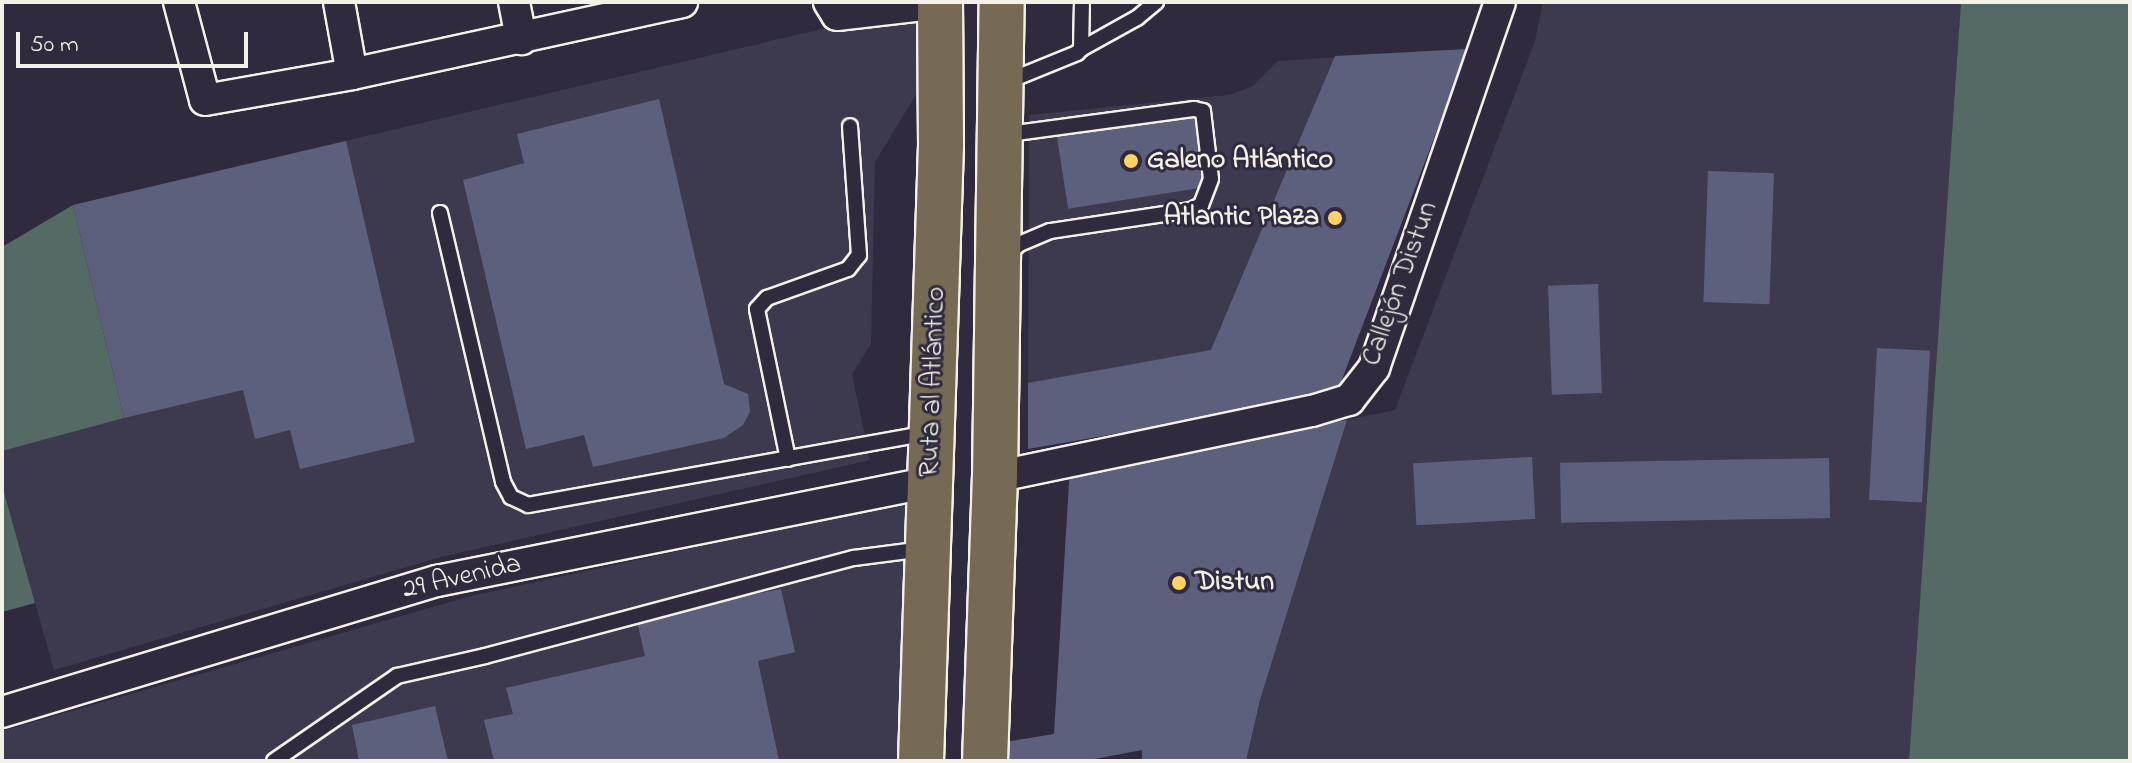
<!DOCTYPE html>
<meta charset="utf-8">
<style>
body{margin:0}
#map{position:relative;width:2132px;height:763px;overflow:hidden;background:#2f2a3d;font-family:"Indie Flower",sans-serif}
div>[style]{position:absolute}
.built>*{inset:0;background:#3d3a50}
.green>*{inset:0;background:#556a65}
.building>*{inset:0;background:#5d607d;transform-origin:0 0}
.roads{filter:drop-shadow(2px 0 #f4f1e8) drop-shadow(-2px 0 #f4f1e8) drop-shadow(0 2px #f4f1e8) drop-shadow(0 -2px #f4f1e8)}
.service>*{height:14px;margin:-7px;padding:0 7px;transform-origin:7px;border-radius:7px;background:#2f2a3d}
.minor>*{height:30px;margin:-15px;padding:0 15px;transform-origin:15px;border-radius:15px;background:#2f2a3d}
.trunk>*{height:44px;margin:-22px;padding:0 22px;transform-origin:22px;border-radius:22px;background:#766a54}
.dots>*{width:22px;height:22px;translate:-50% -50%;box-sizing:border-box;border:4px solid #2f2a3d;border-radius:50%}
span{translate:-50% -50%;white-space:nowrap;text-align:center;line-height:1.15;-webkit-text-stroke:6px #2f2a3d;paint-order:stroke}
.poi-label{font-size:28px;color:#f4f1e8;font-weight:700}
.left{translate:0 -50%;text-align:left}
.right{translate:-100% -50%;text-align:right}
.street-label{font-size:28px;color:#f4f1e8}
.frame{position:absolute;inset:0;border:4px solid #f4f1e8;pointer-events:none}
.scale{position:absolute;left:16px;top:32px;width:232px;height:36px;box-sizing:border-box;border:4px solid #f4f1e8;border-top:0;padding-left:10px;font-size:24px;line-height:28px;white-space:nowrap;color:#f4f1e8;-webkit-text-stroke:6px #2f2a3d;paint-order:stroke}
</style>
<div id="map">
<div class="built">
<i style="clip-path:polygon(1543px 2px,1961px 2px,1909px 761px,1246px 761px,1260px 700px,1347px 420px,1395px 410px,1535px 41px)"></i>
<i style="clip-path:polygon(920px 6px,917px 93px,875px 162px,871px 344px,852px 374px,870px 460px,441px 557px,54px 670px,2px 485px,2px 451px,124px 418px,73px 205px)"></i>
<i style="clip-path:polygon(1468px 49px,1336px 395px,1028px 449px,1029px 115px,1229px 95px,1253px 86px,1278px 61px)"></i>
<i style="clip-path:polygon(909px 501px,899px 761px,2px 761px,2px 731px,471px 596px)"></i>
</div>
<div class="green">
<i style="clip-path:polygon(1961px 2px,2130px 2px,2130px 761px,1909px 761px)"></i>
<i style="clip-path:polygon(73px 205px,124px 418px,2px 451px,2px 247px)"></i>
<i style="clip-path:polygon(2px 485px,35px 603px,2px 612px)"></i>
</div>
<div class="building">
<i style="clip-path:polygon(1468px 49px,1336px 395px,1028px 449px,1028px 383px,1211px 350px,1335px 56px)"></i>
<i style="clip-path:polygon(659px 99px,724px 384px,748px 394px,750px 412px,743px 425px,724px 438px,593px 467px,584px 435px,526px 449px,463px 180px,524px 163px,517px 134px)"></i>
<i style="left:1194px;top:114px;width:74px;height:139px;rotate:81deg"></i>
<i style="clip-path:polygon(346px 141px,415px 442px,300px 469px,290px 430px,255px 439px,243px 390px,124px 418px,73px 205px)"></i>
<i style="left:1708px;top:171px;width:66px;height:131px;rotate:2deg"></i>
<i style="left:1598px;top:284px;width:109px;height:50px;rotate:88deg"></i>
<i style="left:1877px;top:348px;width:53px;height:152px;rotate:3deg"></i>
<i style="clip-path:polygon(1347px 420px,1260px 700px,1246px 761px,1142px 761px,1142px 750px,1084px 761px,1006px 761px,1006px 742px,1054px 734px,1070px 466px)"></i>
<i style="left:1532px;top:457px;width:62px;height:119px;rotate:87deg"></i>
<i style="left:1829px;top:458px;width:60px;height:269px;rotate:89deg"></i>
<i style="clip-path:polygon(781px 589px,795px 652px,758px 661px,779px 761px,494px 761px,484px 720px,513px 714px,506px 688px,645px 656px,636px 617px)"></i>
<i style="clip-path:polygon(435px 706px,448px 761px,359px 761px,352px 725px)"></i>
</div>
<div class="roads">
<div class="service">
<i style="left:1081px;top:49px;width:64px;rotate:-29deg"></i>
<i style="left:1137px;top:18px;width:25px;rotate:-40deg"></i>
<i style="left:1006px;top:82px;width:77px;rotate:-22.2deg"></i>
<i style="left:1077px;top:53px;width:6px;rotate:-45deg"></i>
<i style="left:1081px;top:49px;width:47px;rotate:-88.8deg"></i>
<i style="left:1007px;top:127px;width:11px;rotate:34deg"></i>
<i style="left:1016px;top:133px;width:180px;rotate:-7.7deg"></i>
<i style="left:1194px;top:109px;width:9px;rotate:13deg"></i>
<i style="left:1203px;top:111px;width:68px;rotate:83.3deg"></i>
<i style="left:1211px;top:179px;width:28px;rotate:111deg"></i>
<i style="left:1201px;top:205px;width:11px;rotate:153deg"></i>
<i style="left:1191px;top:210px;width:143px;rotate:171.5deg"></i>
<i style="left:1050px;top:231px;width:34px;rotate:157deg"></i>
<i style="left:1019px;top:244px;width:16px;rotate:135deg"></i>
<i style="left:440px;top:213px;width:276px;rotate:76.8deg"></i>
<i style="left:503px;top:482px;width:17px;rotate:62deg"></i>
<i style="left:511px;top:497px;width:19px;rotate:25deg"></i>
<i style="left:528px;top:505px;width:406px;rotate:-10.2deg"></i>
<i style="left:788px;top:459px;width:153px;rotate:-101.7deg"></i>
<i style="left:757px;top:309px;width:15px;rotate:-48deg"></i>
<i style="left:767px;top:298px;width:86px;rotate:-19.7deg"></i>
<i style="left:848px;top:269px;width:18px;rotate:-52deg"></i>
<i style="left:859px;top:255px;width:129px;rotate:-94deg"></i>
<i style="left:274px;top:761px;width:150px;rotate:-34.6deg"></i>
<i style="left:397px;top:676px;width:90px;rotate:-12.8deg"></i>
<i style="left:485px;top:656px;width:382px;rotate:-14.9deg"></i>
<i style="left:854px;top:558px;width:70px;rotate:-7.4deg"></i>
</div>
<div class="minor">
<i style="left:179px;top:2px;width:101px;rotate:75.1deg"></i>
<i style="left:205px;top:100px;width:149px;rotate:-10deg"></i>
<i style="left:352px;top:74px;width:338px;rotate:-12.3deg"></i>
<i style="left:339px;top:2px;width:73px;rotate:79.8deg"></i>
<i style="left:514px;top:2px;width:38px;rotate:79deg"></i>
<i style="left:829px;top:2px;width:15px;rotate:58deg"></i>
<i style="left:837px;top:15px;width:104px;rotate:-6.6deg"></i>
<i style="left:995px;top:477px;width:324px;rotate:-11.8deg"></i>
<i style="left:1312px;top:411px;width:39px;rotate:-17deg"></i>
<i style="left:1349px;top:400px;width:41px;rotate:-52deg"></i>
<i style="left:1374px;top:368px;width:387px;rotate:-71deg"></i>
<i style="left:2px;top:712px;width:454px;rotate:-16.8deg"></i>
<i style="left:437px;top:581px;width:504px;rotate:-11.33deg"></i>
</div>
<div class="trunk">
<i style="left:921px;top:761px;width:617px;rotate:-88.14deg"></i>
<i style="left:941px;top:144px;width:142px;rotate:-90.4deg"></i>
<i style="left:985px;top:761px;width:284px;rotate:-88deg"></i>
<i style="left:995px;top:477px;width:475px;rotate:-89.2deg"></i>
</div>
</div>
<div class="dots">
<i style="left:1131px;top:161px;background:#ffd166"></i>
<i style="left:1335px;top:218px;background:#ffd166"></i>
<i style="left:1179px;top:583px;background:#ffd166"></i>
</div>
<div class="poi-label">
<span class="left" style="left:1147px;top:161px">Galeno Atlántico</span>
<span class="right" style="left:1319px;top:218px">Atlantic Plaza</span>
<span class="left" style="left:1195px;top:583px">Distun</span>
</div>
<div class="street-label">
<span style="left:1401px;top:284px;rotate:-70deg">Callejón Distun</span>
<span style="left:934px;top:382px;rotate:-88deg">Ruta al Atlántico</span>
<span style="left:462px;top:578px;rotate:-13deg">29 Avenida</span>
</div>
<div class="frame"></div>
<div class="scale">50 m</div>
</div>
